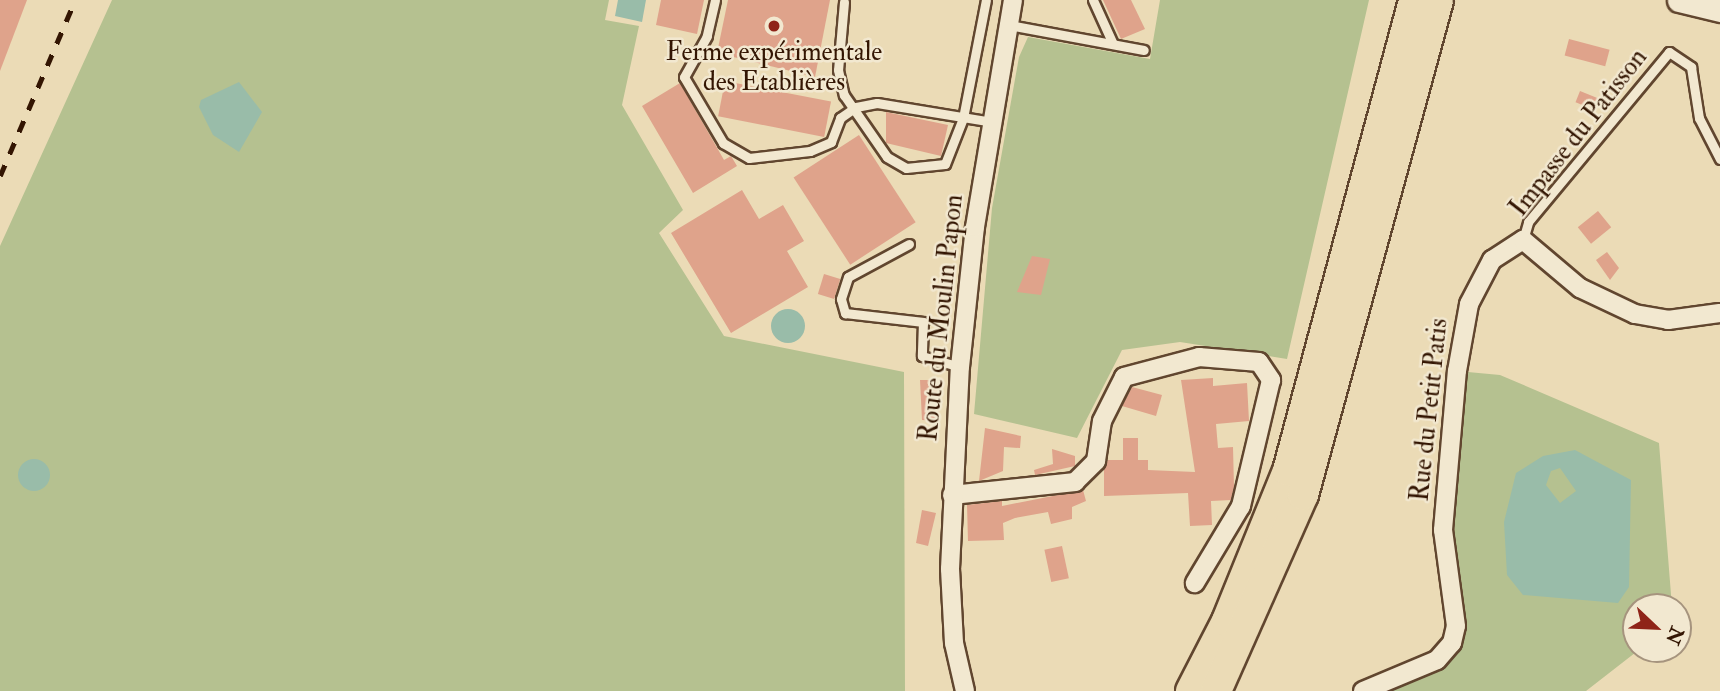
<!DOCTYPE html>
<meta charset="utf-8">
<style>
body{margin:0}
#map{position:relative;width:1720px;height:691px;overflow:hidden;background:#ebdbb6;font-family:"IM FELL Double Pica",serif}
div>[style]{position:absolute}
.green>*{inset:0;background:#b5c190}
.water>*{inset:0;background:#99bca9}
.round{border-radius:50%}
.building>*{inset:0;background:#dfa38b;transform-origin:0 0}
.roads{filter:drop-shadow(2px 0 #61462f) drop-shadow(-2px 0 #61462f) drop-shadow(0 2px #61462f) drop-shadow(0 -2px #61462f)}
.lane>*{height:9px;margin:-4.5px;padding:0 4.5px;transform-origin:4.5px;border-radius:4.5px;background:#f2e8d0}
.street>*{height:18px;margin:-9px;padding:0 9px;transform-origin:9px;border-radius:9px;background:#f2e8d0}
.secondary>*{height:23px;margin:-11.5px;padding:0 11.5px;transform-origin:11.5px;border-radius:11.5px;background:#f2e8d0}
.highway>*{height:30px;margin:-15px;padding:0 15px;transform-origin:15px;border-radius:15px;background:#ebdbb6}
.rail>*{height:4.5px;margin-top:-2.25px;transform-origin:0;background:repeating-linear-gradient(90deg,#331502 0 12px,transparent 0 24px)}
.dots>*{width:19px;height:19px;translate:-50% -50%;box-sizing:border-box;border:4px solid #f2e8d0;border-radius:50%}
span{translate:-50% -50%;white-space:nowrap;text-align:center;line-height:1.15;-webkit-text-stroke:5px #f2e8d0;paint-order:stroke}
.poi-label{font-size:26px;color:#331502}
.street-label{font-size:26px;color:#331502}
.north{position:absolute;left:1622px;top:593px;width:70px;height:70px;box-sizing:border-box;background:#f2e8d0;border:2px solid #a6947e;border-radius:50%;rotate:113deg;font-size:19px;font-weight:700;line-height:28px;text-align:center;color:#331502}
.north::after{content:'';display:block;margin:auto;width:24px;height:32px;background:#8f2418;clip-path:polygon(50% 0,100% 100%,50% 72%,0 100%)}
</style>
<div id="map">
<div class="green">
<i style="clip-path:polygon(112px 0,609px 0,605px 20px,639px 26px,622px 105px,683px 210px,659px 233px,724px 336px,904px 372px,905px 691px,0 691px,0 246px)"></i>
<i style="clip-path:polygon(1160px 0,1369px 0,1287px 359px,1180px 342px,1122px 350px,1077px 438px,974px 414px,992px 208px,1019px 57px,1028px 37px,1150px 59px)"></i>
<i style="clip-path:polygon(1457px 371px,1500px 375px,1659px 443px,1672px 607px,1636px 607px,1640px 649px,1586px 691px,1387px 691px,1452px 643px)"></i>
</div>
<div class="water">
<i style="clip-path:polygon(618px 0,646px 0,642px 22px,615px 16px)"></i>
<i style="clip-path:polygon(239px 82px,262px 112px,239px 152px,213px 135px,199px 107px,201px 100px)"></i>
<i class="round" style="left:771px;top:309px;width:34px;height:34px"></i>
<i style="clip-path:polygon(evenodd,1575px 450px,1631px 480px,1629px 587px,1618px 603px,1523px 595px,1507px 575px,1504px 522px,1516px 473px,1543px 456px,1575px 450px,1560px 468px,1576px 491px,1560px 503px,1546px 485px,1551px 471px,1560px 468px)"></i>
<i class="round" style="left:18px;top:459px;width:32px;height:32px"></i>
</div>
<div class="building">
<i style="clip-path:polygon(0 0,27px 0,0 71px)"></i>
<i style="clip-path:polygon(661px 0,704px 0,697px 34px,656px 25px)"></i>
<i style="clip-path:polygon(728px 0,830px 0,815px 77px,717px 53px)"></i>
<i style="clip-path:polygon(1103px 0,1131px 0,1145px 29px,1121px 39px)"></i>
<i style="left:1569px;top:39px;width:42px;height:17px;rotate:15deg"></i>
<i style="left:725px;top:81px;width:108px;height:36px;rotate:11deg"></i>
<i style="clip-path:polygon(680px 83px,724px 160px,731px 156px,737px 166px,693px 193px,642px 106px)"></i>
<i style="left:1580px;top:91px;width:22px;height:12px;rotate:22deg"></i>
<i style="clip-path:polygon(886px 112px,948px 125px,941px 156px,886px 143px)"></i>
<i style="left:859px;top:135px;width:104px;height:78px;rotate:57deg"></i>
<i style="clip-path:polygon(742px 190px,759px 219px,783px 205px,804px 241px,787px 251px,808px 287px,731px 333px,671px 233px)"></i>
<i style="left:1598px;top:211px;width:21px;height:26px;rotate:51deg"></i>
<i style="clip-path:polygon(1607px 252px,1619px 268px,1610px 280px,1596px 260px)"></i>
<i style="clip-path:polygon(1032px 256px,1050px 259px,1041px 295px,1017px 292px)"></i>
<i style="left:824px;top:274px;width:17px;height:21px;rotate:17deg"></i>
<i style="clip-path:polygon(1213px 378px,1213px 386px,1247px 383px,1249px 421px,1216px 424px,1218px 448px,1233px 447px,1234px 487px,1231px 500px,1211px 501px,1212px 525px,1190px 526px,1188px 493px,1104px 496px,1104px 468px,1108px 460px,1123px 460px,1123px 438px,1138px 438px,1138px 460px,1148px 460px,1148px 470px,1195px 472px,1181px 380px)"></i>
<i style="clip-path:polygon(920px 380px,936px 380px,940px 421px,922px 420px)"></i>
<i style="clip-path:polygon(1132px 387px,1162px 395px,1156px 416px,1122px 406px)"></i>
<i style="clip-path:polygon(985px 428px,1021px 436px,1020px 448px,1004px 447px,1003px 471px,979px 481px)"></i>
<i style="clip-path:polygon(1052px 449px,1075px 456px,1075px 466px,1035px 475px,1034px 470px,1053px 464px)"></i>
<i style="clip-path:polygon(1083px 490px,1086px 501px,1072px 507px,1072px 519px,1051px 524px,1048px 512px,1015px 518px,1003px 523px,1004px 540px,968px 541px,967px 505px,1002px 501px,1002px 506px)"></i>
<i style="clip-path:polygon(922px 510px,936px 513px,928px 546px,916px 543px)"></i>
<i style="left:1062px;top:546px;width:33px;height:18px;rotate:78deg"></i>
</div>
<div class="roads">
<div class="lane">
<i style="left:715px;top:0;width:37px;rotate:103deg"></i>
<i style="left:707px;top:36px;width:47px;rotate:119.3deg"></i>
<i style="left:684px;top:77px;width:77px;rotate:59.4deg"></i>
<i style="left:723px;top:143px;width:30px;rotate:30deg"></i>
<i style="left:749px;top:158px;width:61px;rotate:-6.5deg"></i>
<i style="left:810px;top:151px;width:23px;rotate:-23deg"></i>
<i style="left:831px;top:142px;width:26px;rotate:-69deg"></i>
<i style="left:840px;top:118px;width:19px;rotate:-35deg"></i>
<i style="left:856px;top:107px;width:21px;rotate:-11deg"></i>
<i style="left:877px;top:103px;width:118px;rotate:9.3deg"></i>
<i style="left:1093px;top:0;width:48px;rotate:65.6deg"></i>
<i style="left:844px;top:2px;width:68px;rotate:95deg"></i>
<i style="left:838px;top:70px;width:26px;rotate:77deg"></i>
<i style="left:844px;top:95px;width:75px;rotate:55.3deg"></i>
<i style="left:887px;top:157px;width:22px;rotate:30deg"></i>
<i style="left:906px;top:168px;width:39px;rotate:-6deg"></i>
<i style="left:945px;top:164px;width:49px;rotate:-68.6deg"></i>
<i style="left:963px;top:118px;width:120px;rotate:-79deg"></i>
<i style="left:1009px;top:25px;width:137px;rotate:10.5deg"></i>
<i style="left:1523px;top:240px;width:19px;rotate:-74deg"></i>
<i style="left:1528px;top:222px;width:221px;rotate:-50.3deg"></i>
<i style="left:1669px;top:52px;width:27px;rotate:34deg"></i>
<i style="left:1691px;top:67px;width:52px;rotate:81.1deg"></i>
<i style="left:1699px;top:118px;width:46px;rotate:62.9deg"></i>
<i style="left:909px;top:244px;width:69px;rotate:151.6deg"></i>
<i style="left:848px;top:277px;width:23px;rotate:108deg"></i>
<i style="left:841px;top:299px;width:15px;rotate:74deg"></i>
<i style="left:845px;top:313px;width:79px;rotate:6.6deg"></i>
<i style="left:923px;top:322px;width:34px;rotate:92deg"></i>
<i style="left:922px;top:356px;width:40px;rotate:16deg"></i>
</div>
<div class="street">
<i style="left:952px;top:495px;width:124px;rotate:-6deg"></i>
<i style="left:1075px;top:482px;width:30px;rotate:-45deg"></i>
<i style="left:1096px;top:461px;width:40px;rotate:-81.5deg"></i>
<i style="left:1102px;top:421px;width:49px;rotate:-63.4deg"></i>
<i style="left:1124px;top:377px;width:78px;rotate:-14.9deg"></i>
<i style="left:1199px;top:357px;width:60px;rotate:4.8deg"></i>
<i style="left:1259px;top:362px;width:22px;rotate:56deg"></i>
<i style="left:1271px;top:380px;width:130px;rotate:103.4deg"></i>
<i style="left:1241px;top:506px;width:90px;rotate:120.9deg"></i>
<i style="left:965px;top:691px;width:49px;rotate:-102.9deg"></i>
<i style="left:954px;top:643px;width:74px;rotate:-93.1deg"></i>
<i style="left:950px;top:569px;width:202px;rotate:-87.2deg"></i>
<i style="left:960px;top:367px;width:141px;rotate:-83.9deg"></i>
<i style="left:975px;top:227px;width:230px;rotate:-80.5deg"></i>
<i style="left:1363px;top:691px;width:80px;rotate:-22.7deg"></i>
<i style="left:1437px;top:660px;width:23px;rotate:-49deg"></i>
<i style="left:1452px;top:643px;width:17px;rotate:-77deg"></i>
<i style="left:1456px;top:626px;width:97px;rotate:-97.7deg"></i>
<i style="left:1443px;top:530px;width:160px;rotate:-85deg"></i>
<i style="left:1457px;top:371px;width:68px;rotate:-79.8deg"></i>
<i style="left:1469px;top:304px;width:50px;rotate:-62.4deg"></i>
<i style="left:1492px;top:260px;width:37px;rotate:-33deg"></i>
<i style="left:1523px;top:240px;width:75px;rotate:40.1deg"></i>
<i style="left:1580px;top:288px;width:61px;rotate:25.3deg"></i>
<i style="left:1635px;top:314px;width:34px;rotate:10deg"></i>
<i style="left:1668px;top:320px;width:52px;rotate:-7.7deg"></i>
</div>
<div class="secondary">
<i style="left:1679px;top:0;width:42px;rotate:13.7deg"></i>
</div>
<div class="highway">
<i style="left:1191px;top:691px;width:79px;rotate:-62.8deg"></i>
<i style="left:1227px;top:621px;width:162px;rotate:-67.9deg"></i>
<i style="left:1288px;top:471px;width:488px;rotate:-75deg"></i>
<i style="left:1216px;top:691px;width:214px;rotate:-66.1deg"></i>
<i style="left:1303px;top:495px;width:513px;rotate:-74.74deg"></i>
</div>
</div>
<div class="rail">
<i style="left:0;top:176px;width:191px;rotate:-66.9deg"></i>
</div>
<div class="dots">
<i style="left:774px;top:26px;background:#8f2418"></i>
</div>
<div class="poi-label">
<span style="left:774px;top:68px">Ferme expérimentale<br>des Etablières</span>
</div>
<div class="street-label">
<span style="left:1579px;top:133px;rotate:-52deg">Impasse du Patisson</span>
<span style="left:942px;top:318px;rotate:-84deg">Route du Moulin Papon</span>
<span style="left:1430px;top:410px;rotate:-84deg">Rue du Petit Patis</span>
</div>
<div class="north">N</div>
</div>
